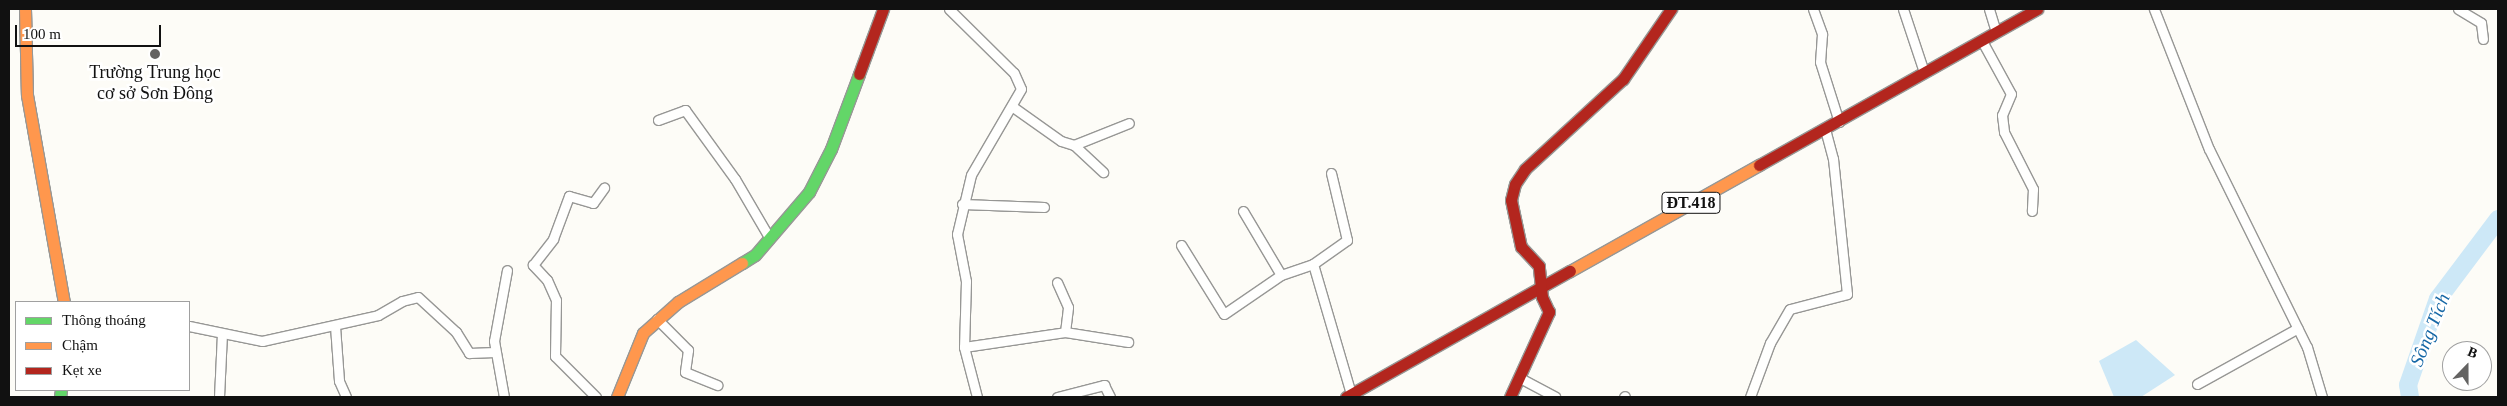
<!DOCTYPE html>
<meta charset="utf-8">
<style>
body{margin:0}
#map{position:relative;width:2507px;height:406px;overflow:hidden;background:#fdfcf7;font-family:Georgia,serif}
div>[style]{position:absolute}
.water>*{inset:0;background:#cde8f7}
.river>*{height:18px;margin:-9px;padding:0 9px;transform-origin:9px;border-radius:9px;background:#cde8f7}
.roads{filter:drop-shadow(1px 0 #979795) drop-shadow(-1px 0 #979795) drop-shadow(0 1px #979795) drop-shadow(0 -1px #979795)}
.street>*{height:9px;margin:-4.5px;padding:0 4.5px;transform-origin:4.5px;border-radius:4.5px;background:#fffffe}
.fast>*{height:11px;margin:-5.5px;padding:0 5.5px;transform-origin:5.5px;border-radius:5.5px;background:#63d668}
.slow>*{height:11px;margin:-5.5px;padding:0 5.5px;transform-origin:5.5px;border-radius:5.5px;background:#ff974d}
.jam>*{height:11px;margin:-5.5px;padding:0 5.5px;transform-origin:5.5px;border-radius:5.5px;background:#b3261e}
.dots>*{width:14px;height:14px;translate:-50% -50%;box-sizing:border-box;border:2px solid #fff;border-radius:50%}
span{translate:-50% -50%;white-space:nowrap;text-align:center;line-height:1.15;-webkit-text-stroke:5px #fff;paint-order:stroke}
.shield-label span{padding:1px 4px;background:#fff;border:1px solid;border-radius:4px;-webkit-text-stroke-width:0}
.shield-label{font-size:16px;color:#111;font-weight:700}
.poi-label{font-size:18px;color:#111}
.water-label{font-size:19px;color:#1768a6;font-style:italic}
.frame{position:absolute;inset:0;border:10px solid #111;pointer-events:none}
.legend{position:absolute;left:15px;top:301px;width:175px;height:90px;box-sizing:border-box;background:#fff;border:1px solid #a0a0a0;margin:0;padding:6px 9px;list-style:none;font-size:15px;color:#111}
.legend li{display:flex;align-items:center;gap:10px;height:25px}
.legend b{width:25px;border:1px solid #a0a0a0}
.north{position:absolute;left:2442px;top:341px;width:50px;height:50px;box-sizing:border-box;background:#fff;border:1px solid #a0a0a0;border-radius:50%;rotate:22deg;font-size:14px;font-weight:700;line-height:20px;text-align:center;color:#111}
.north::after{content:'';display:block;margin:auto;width:18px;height:22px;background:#646362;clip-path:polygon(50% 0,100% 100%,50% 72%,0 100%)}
.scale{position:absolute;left:15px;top:25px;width:146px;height:22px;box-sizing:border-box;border:2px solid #111;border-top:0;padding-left:6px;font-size:15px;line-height:18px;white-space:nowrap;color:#111;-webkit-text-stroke:4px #fff;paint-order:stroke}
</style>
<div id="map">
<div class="water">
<i style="clip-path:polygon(2136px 340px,2175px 375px,2141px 397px,2114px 397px,2099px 361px)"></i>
</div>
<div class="river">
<i style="left:2410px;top:397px;width:12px;rotate:-99deg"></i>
<i style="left:2408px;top:385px;width:91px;rotate:-70.8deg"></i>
<i style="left:2438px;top:299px;width:100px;rotate:-53.1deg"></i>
</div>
<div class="roads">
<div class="street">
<i style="left:949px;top:9px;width:91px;rotate:44.6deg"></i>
<i style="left:1014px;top:73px;width:17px;rotate:66deg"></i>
<i style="left:1021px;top:89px;width:99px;rotate:120.2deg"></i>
<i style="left:971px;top:175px;width:61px;rotate:103.3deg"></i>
<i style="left:957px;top:234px;width:48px;rotate:79.2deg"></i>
<i style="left:966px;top:281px;width:66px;rotate:91.7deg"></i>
<i style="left:964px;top:347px;width:52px;rotate:75.4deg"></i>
<i style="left:1813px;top:9px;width:27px;rotate:70deg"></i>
<i style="left:1822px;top:34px;width:28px;rotate:94deg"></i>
<i style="left:1820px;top:62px;width:63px;rotate:72.4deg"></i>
<i style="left:1903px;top:9px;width:66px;rotate:71.6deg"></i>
<i style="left:1989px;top:9px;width:24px;rotate:73deg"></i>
<i style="left:2154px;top:9px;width:150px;rotate:68.6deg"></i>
<i style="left:2209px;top:149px;width:221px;rotate:63.7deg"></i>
<i style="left:2307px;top:347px;width:52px;rotate:73.3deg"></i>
<i style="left:2458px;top:9px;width:27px;rotate:31deg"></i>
<i style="left:2481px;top:23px;width:16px;rotate:83deg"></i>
<i style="left:1982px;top:41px;width:60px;rotate:61.3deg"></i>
<i style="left:2011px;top:94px;width:23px;rotate:113deg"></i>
<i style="left:2002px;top:115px;width:17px;rotate:83deg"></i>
<i style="left:2004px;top:132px;width:64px;rotate:63deg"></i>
<i style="left:2033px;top:189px;width:22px;rotate:93deg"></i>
<i style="left:1013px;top:107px;width:59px;rotate:35.3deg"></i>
<i style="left:1061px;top:141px;width:14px;rotate:17deg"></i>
<i style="left:1074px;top:145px;width:59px;rotate:-21.8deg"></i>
<i style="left:658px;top:120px;width:29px;rotate:-20deg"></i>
<i style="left:685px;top:110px;width:85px;rotate:54.1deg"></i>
<i style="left:735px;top:179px;width:69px;rotate:59.7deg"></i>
<i style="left:1074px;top:145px;width:40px;rotate:43deg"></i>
<i style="left:1331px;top:173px;width:69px;rotate:76.6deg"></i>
<i style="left:1347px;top:240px;width:42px;rotate:144.8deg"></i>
<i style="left:1313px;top:264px;width:135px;rotate:73.7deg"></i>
<i style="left:962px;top:204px;width:82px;rotate:2.1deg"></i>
<i style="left:1243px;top:211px;width:74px;rotate:59.3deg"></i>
<i style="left:1181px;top:245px;width:81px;rotate:58.1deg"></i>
<i style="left:1224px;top:314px;width:69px;rotate:-34.4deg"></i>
<i style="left:1281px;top:275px;width:34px;rotate:-19deg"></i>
<i style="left:657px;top:319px;width:44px;rotate:45deg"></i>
<i style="left:688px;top:350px;width:22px;rotate:98deg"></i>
<i style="left:685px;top:372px;width:35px;rotate:22deg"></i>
<i style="left:189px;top:326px;width:75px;rotate:11.6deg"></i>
<i style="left:262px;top:341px;width:119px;rotate:-12.6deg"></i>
<i style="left:378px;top:315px;width:28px;rotate:-30deg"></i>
<i style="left:402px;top:301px;width:16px;rotate:-14deg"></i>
<i style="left:418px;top:297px;width:52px;rotate:42.6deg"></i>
<i style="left:456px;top:332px;width:25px;rotate:58deg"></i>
<i style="left:469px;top:353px;width:26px;rotate:-2deg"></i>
<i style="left:335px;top:326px;width:55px;rotate:85.8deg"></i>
<i style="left:339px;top:381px;width:17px;rotate:66deg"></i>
<i style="left:1065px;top:332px;width:64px;rotate:9deg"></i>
<i style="left:964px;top:347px;width:102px;rotate:-8.4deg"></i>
<i style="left:1065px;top:332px;width:25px;rotate:-83deg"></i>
<i style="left:1068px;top:307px;width:27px;rotate:-114deg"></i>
<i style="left:1520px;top:378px;width:40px;rotate:28deg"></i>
<i style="left:2197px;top:384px;width:115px;rotate:-29deg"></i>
<i style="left:219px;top:397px;width:63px;rotate:-87.3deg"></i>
<i style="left:504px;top:397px;width:57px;rotate:-100.1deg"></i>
<i style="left:494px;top:341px;width:72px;rotate:-79.6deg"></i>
<i style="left:596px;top:397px;width:58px;rotate:-135deg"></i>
<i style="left:555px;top:356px;width:56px;rotate:-89deg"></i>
<i style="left:556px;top:300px;width:22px;rotate:-114deg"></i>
<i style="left:547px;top:280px;width:21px;rotate:-133deg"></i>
<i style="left:533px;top:265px;width:33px;rotate:-52deg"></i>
<i style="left:553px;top:239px;width:46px;rotate:-69.6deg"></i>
<i style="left:569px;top:196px;width:25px;rotate:16deg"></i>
<i style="left:593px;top:203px;width:19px;rotate:-54deg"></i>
<i style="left:1057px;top:397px;width:49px;rotate:-14.3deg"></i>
<i style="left:1104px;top:385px;width:13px;rotate:63deg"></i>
<i style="left:1624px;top:397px;width:1px;rotate:-45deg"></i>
<i style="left:1750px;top:397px;width:58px;rotate:-69.7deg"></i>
<i style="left:1770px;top:343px;width:39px;rotate:-60deg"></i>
<i style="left:1790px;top:309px;width:59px;rotate:-14.7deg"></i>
<i style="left:1847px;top:294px;width:136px;rotate:-95.9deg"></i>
<i style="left:1833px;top:159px;width:30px;rotate:-105deg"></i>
</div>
<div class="fast">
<i style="left:742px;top:263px;width:15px;rotate:-32deg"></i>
<i style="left:755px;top:255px;width:83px;rotate:-49.4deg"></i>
<i style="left:809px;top:192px;width:48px;rotate:-62.9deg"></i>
<i style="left:831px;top:149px;width:80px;rotate:-69.5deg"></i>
<i style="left:60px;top:397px;width:7px;rotate:-82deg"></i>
</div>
<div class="slow">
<i style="left:25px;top:9px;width:86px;rotate:88.7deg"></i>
<i style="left:27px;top:95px;width:210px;rotate:79.9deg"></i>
<i style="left:1570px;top:271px;width:217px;rotate:-29.3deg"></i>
<i style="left:617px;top:397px;width:69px;rotate:-67.9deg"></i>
<i style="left:643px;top:333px;width:47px;rotate:-41.5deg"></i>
<i style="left:678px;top:302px;width:75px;rotate:-31.4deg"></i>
</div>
<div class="jam">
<i style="left:859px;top:74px;width:69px;rotate:-69.7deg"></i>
<i style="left:1759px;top:165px;width:319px;rotate:-29.3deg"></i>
<i style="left:1346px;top:397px;width:257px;rotate:-29.4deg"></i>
<i style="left:1510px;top:397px;width:94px;rotate:-65.4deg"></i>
<i style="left:1549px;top:312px;width:17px;rotate:-115deg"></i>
<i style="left:1542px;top:297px;width:31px;rotate:-96deg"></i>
<i style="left:1539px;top:266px;width:26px;rotate:-133deg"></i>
<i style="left:1521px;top:247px;width:48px;rotate:-102deg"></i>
<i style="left:1511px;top:200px;width:16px;rotate:-76deg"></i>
<i style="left:1515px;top:184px;width:18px;rotate:-56deg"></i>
<i style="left:1525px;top:169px;width:133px;rotate:-42.6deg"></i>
<i style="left:1623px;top:79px;width:85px;rotate:-55.6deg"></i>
</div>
</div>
<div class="dots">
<i style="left:155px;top:54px;background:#646362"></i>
</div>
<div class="shield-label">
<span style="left:1691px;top:203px">ĐT.418</span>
</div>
<div class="poi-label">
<span style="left:155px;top:83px">Trường Trung học<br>cơ sở Sơn Đông</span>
</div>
<div class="water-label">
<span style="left:2430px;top:330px;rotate:-68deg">Sông Tích</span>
</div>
<div class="frame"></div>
<ul class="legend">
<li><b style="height:6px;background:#63d668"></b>Thông thoáng</li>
<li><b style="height:6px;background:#ff974d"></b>Chậm</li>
<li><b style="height:6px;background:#b3261e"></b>Kẹt xe</li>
</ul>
<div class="north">B</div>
<div class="scale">100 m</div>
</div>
